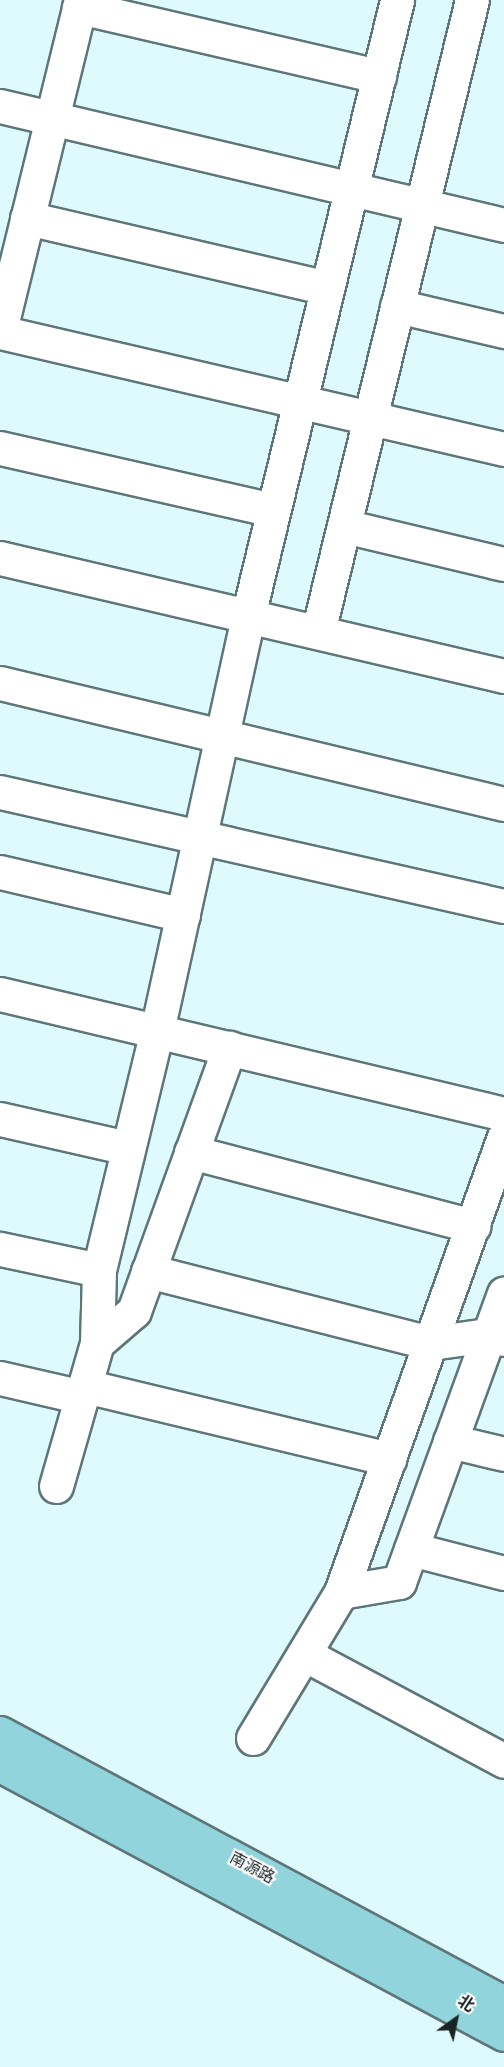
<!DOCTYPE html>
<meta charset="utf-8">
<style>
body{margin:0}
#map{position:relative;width:504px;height:2067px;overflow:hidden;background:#dffafd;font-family:"Alegreya Sans","Noto Sans SC",sans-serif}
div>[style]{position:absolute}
.roads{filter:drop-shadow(2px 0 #5e7679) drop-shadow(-2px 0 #5e7679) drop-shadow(0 2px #5e7679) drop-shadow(0 -2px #5e7679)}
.minor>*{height:33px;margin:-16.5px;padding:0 16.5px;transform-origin:16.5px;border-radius:16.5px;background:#fff}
.major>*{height:33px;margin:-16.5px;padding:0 16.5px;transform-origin:16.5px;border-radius:16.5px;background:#91d4dc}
span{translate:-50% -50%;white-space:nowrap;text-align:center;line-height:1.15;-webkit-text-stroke:4.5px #fff;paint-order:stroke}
.street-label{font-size:16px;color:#1a2425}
.north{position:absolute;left:426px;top:1989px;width:60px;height:60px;-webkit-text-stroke:4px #fff;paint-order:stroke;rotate:33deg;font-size:16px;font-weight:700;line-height:24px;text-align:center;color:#1a2425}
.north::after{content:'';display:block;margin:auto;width:21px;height:27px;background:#1a2425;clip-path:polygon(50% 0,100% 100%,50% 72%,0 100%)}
</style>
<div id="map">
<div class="roads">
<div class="minor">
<i style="left:79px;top:7px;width:308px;rotate:13deg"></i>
<i style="left:0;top:106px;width:518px;rotate:13.28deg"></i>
<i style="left:27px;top:218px;width:308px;rotate:13.1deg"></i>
<i style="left:397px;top:306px;width:110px;rotate:13.2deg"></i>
<i style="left:0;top:330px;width:340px;rotate:-76.2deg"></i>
<i style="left:0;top:332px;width:517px;rotate:13.07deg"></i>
<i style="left:0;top:448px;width:280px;rotate:12.8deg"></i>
<i style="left:344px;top:526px;width:164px;rotate:13.4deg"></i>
<i style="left:0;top:558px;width:518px;rotate:13.18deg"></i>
<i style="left:318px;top:632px;width:650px;rotate:-76.31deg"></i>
<i style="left:0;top:683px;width:518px;rotate:13.5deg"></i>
<i style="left:0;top:792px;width:517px;rotate:12.75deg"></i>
<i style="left:0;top:872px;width:188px;rotate:13.2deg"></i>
<i style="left:0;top:994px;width:518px;rotate:13.39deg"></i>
<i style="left:0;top:1119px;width:131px;rotate:12.8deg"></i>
<i style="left:191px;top:1152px;width:292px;rotate:14.7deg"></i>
<i style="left:0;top:1249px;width:101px;rotate:12deg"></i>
<i style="left:148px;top:1271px;width:292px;rotate:14.3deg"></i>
<i style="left:431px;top:1343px;width:58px;rotate:-8deg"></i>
<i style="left:488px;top:1335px;width:16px;rotate:14deg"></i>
<i style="left:97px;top:1343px;width:49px;rotate:-40.9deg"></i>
<i style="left:134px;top:1311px;width:280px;rotate:-70.1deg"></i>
<i style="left:0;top:1378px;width:84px;rotate:13deg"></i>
<i style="left:85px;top:1386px;width:313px;rotate:13.5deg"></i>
<i style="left:450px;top:1441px;width:56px;rotate:13.5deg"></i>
<i style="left:56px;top:1486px;width:149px;rotate:-74deg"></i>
<i style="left:97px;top:1343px;width:73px;rotate:-88.4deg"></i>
<i style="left:99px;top:1270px;width:246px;rotate:-76.4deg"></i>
<i style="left:157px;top:1031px;width:425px;rotate:-77.6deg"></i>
<i style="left:248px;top:616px;width:634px;rotate:-76.4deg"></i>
<i style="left:411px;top:1549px;width:96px;rotate:14.5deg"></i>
<i style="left:341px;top:1592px;width:59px;rotate:-9.8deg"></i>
<i style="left:399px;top:1582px;width:307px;rotate:-70deg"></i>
<i style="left:304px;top:1654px;width:227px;rotate:28.1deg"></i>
<i style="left:253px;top:1738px;width:170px;rotate:-58.9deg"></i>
<i style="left:341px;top:1592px;width:482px;rotate:-70.3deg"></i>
</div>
<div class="major">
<i style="left:0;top:1733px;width:572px;rotate:28.18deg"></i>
<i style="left:0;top:1765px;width:571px;rotate:28.09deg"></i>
</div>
</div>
<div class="street-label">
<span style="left:252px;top:1868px;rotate:28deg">南源路</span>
</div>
<div class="north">北</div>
</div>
